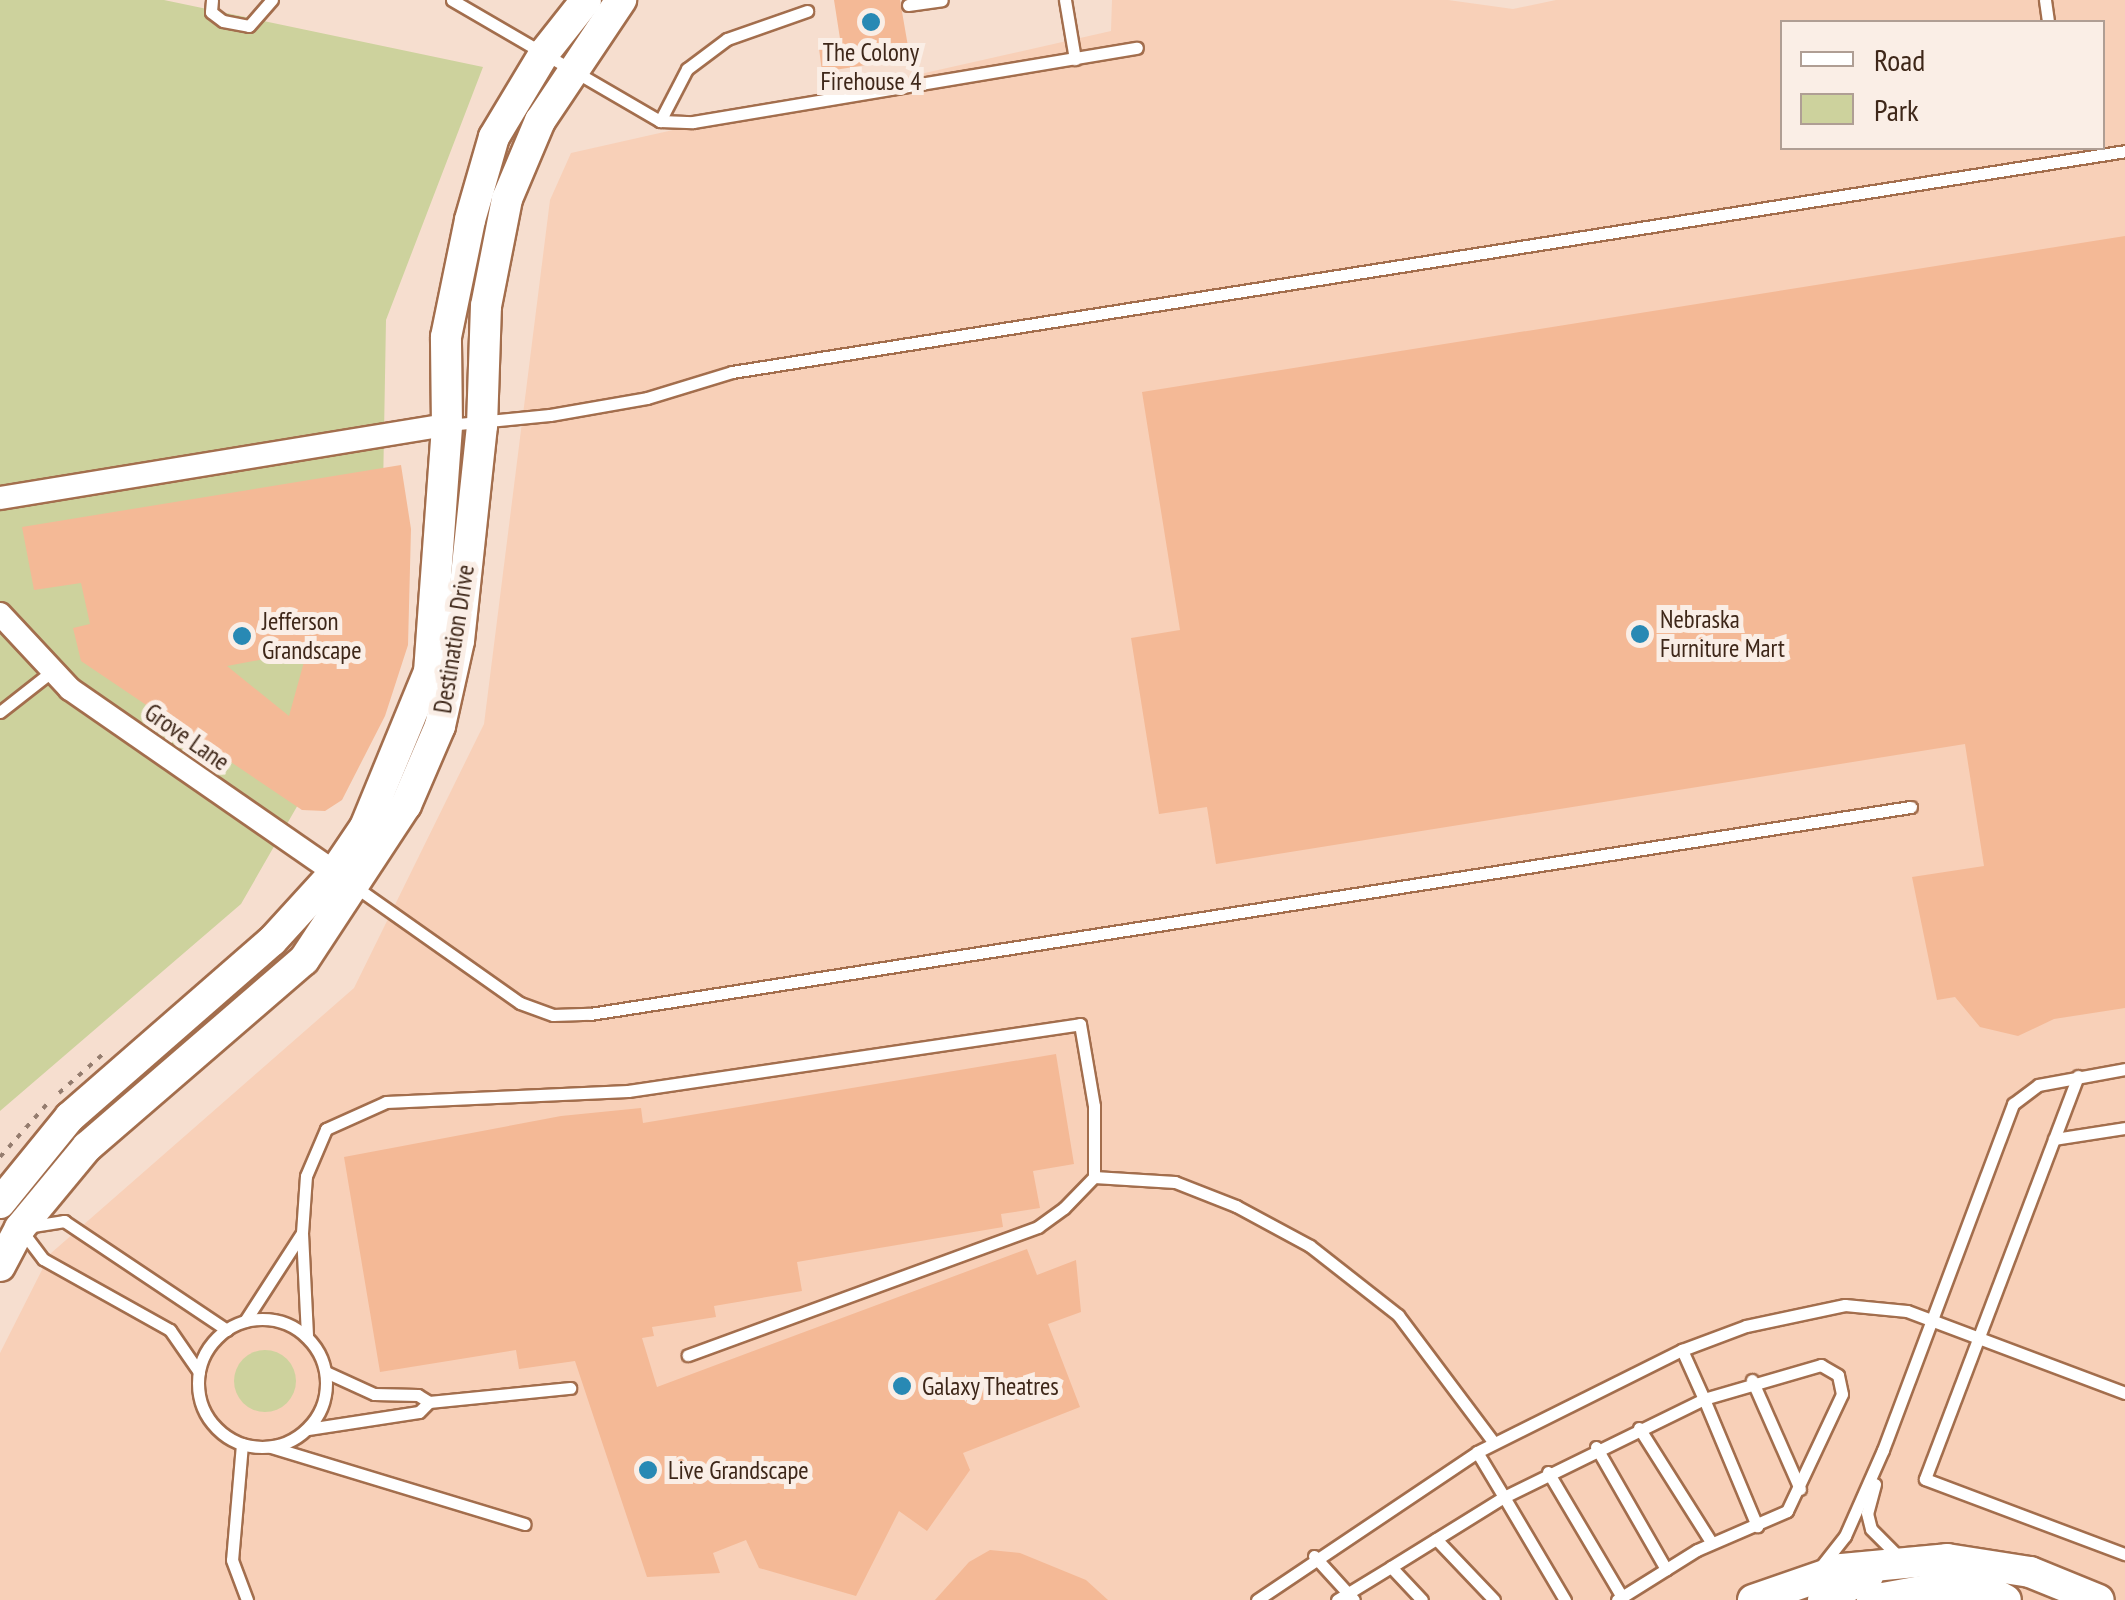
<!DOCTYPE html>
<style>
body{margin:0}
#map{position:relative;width:2125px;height:1600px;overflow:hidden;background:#f6decf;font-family:"PT Sans Narrow",sans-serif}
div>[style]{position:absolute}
.built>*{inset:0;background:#f8d0b8}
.green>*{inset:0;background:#cdd29d}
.round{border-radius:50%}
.building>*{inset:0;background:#f4b996}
.path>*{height:4px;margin-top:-2px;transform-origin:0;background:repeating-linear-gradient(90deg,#947c6e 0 5px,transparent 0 13px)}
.roads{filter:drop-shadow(2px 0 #a36e4d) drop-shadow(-2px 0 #a36e4d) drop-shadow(0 2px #a36e4d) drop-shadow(0 -2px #a36e4d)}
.lane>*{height:11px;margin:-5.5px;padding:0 5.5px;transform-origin:5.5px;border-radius:5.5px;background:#fff}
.lane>.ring{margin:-5.5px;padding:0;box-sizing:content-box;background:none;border:11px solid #fff;border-radius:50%}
.street>*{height:22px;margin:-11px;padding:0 11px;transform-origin:11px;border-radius:11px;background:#fff}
.secondary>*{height:30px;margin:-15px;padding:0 15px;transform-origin:15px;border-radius:15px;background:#fff}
.dots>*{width:28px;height:28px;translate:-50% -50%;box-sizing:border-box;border:5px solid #faeee6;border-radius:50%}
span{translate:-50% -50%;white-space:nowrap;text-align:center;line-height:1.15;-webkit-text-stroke:10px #faeee6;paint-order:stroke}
.poi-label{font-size:25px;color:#3e2719}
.left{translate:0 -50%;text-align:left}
.street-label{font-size:25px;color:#3e2719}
.legend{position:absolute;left:1780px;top:20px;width:325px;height:130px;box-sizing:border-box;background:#faeee6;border:2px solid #af9e94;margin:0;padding:12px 18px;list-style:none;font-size:30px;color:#3e2719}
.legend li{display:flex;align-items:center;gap:20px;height:50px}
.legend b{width:50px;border:2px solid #af9e94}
</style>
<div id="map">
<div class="built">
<i style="clip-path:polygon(evenodd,1112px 0,1448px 0,1513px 9px,1556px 0,2125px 0,2125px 1600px,0 1600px,0 1353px,50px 1254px,354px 988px,484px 724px,550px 200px,571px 153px,1111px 31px,1112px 0,1782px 22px,2102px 22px,2102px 148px,1782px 148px,1782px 22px)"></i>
</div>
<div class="green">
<i style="clip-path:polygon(0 0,164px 0,483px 67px,386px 320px,380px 662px,241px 904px,0 1111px)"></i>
<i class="round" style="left:234px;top:1350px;width:62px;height:62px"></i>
</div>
<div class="building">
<i style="clip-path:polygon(834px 0,900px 0,910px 58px,822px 72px,819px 48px,841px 45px)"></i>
<i style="clip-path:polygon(2125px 236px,2125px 1008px,2054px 1019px,2018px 1036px,1980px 1027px,1955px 997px,1937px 1000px,1912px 877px,1984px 866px,1965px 744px,1216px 864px,1207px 807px,1159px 814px,1131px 638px,1180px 630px,1142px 392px)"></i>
<i style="clip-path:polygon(evenodd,401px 465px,411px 529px,408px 645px,385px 716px,342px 800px,325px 811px,302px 810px,81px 661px,73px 628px,90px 624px,81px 583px,34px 590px,22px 527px,401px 465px,307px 651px,289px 716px,227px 666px,307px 651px)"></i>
<i style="clip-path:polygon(1056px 1054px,1074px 1164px,1033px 1171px,1040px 1208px,1001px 1214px,1003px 1227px,797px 1262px,802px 1291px,714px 1306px,716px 1317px,652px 1327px,654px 1336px,642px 1338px,657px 1387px,1027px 1249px,1037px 1275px,1076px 1260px,1081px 1312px,1048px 1324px,1080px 1407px,963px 1453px,970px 1470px,927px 1531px,899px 1511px,856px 1596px,759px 1568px,746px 1540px,713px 1553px,720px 1573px,647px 1577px,575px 1361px,519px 1369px,516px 1350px,380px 1372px,344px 1157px,561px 1116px,641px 1108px,643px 1123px)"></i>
<i style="clip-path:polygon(990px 1550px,1020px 1553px,1086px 1580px,1108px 1600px,935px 1600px,969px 1562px)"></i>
</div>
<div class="path">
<i style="left:59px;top:1093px;width:60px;rotate:-41.6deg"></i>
<i style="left:0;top:1157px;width:72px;rotate:-48.4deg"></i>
</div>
<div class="roads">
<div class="lane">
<i style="left:212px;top:0;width:12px;rotate:95deg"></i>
<i style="left:211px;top:12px;width:15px;rotate:37deg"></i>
<i style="left:223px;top:21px;width:26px;rotate:11deg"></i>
<i style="left:249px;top:26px;width:35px;rotate:-49deg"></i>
<i style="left:452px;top:0;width:241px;rotate:30.2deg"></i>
<i style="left:660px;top:121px;width:33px;rotate:2deg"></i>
<i style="left:693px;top:122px;width:450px;rotate:-9.5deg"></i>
<i style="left:1065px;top:0;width:60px;rotate:80.4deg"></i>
<i style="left:2045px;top:0;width:22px;rotate:82deg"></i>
<i style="left:908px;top:5px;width:34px;rotate:-8deg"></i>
<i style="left:660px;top:121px;width:59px;rotate:-62.6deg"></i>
<i style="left:687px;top:69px;width:50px;rotate:-36.9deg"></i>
<i style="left:727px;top:39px;width:85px;rotate:-19.3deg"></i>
<i style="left:448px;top:425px;width:102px;rotate:-5.6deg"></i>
<i style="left:550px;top:415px;width:98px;rotate:-9.9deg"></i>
<i style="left:647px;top:398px;width:89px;rotate:-17deg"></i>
<i style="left:732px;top:372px;width:1410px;rotate:-9.01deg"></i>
<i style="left:0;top:712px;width:65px;rotate:-38.1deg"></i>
<i style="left:357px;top:888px;width:199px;rotate:35.2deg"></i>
<i style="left:520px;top:1003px;width:35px;rotate:20deg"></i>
<i style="left:553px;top:1015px;width:37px;rotate:-2deg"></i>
<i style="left:590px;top:1014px;width:1337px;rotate:-8.91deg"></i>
<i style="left:2078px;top:1076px;width:431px;rotate:110.8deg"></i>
<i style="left:1925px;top:1479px;width:214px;rotate:20.6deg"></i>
<i style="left:2054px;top:1139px;width:72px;rotate:-8.8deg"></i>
<i style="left:1094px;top:1177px;width:81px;rotate:3.5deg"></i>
<i style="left:1175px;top:1182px;width:66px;rotate:21.5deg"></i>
<i style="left:1236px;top:1206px;width:84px;rotate:28.4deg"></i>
<i style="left:1310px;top:1246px;width:112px;rotate:38.1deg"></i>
<i style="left:1398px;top:1315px;width:160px;rotate:53.1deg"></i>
<i style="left:302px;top:1233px;width:57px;rotate:-86deg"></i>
<i style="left:306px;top:1176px;width:51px;rotate:-66.9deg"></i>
<i style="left:326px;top:1129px;width:66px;rotate:-24.2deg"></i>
<i style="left:386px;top:1102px;width:242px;rotate:-2.6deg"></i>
<i style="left:628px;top:1091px;width:457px;rotate:-8.4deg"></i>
<i style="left:1080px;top:1024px;width:83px;rotate:80.3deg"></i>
<i style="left:1094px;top:1106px;width:71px;rotate:90deg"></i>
<i style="left:1094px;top:1177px;width:43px;rotate:134.1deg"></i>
<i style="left:1064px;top:1208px;width:32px;rotate:144deg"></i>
<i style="left:1038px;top:1227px;width:373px;rotate:159.9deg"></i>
<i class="ring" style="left:198px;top:1319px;width:117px;height:117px"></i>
<i style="left:245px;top:1321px;width:105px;rotate:-57.1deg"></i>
<i style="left:302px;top:1233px;width:104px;rotate:87.2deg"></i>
<i style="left:199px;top:1372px;width:51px;rotate:-124.6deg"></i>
<i style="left:170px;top:1330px;width:145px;rotate:-150.8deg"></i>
<i style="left:43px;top:1259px;width:39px;rotate:-127deg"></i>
<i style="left:20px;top:1228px;width:45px;rotate:-9deg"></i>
<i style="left:64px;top:1221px;width:196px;rotate:33.8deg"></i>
<i style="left:1752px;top:1380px;width:119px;rotate:66.2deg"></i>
<i style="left:429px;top:1402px;width:142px;rotate:-5.7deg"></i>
<i style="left:1639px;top:1428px;width:135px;rotate:57.7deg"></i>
<i style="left:308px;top:1429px;width:112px;rotate:-8.7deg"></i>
<i style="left:419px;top:1412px;width:14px;rotate:-45deg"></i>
<i style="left:429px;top:1402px;width:13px;rotate:-148deg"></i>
<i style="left:418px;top:1395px;width:44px;rotate:-178.7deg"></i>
<i style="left:374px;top:1394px;width:53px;rotate:-155.4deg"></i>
<i style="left:242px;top:1444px;width:116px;rotate:94.9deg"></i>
<i style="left:232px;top:1560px;width:43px;rotate:69.4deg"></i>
<i style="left:271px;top:1447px;width:265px;rotate:16.9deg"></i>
<i style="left:1596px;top:1447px;width:141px;rotate:60.2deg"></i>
<i style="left:1477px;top:1452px;width:52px;rotate:59deg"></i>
<i style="left:1504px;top:1497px;width:223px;rotate:-26.1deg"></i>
<i style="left:1704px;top:1399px;width:138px;rotate:67.3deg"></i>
<i style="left:1548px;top:1472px;width:145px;rotate:59.4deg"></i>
<i style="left:1875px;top:1484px;width:30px;rotate:105deg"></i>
<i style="left:1867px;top:1513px;width:16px;rotate:76deg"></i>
<i style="left:1871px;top:1529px;width:38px;rotate:45deg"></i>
<i style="left:1436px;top:1539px;width:84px;rotate:46.4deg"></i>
<i style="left:1314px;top:1556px;width:59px;rotate:47.7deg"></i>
<i style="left:1391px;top:1567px;width:133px;rotate:-31.8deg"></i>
<i style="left:1504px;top:1497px;width:120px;rotate:59.4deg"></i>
<i style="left:1819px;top:1569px;width:42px;rotate:-51.8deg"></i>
<i style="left:1845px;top:1536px;width:94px;rotate:-66.2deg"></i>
<i style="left:1883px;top:1450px;width:370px;rotate:-69.4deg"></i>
<i style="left:2013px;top:1104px;width:31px;rotate:-37deg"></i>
<i style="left:2038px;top:1085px;width:88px;rotate:-10.4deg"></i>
<i style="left:1257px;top:1600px;width:265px;rotate:-33.9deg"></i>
<i style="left:1477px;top:1452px;width:229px;rotate:-26.5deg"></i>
<i style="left:1682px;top:1350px;width:68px;rotate:-20.6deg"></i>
<i style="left:1746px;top:1326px;width:101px;rotate:-12deg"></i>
<i style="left:1845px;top:1305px;width:62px;rotate:5.5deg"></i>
<i style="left:1907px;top:1311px;width:233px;rotate:20.6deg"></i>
<i style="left:1337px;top:1600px;width:63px;rotate:-31.4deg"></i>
<i style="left:1391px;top:1567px;width:45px;rotate:46.8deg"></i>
<i style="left:1617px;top:1600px;width:94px;rotate:-32deg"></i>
<i style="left:1697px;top:1550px;width:98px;rotate:-23.4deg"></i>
<i style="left:1787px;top:1511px;width:129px;rotate:-64.8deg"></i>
<i style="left:1842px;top:1394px;width:19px;rotate:-102deg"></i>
<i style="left:1838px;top:1375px;width:20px;rotate:-150deg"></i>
<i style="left:1821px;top:1365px;width:122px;rotate:163.8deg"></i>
<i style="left:1704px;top:1399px;width:54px;rotate:-114.2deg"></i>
</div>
<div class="street">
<i style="left:0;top:498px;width:453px;rotate:-9.3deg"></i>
<i style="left:0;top:614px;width:103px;rotate:47deg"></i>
<i style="left:70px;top:689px;width:333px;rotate:34.7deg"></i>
</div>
<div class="secondary">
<i style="left:0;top:1203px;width:111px;rotate:-50.9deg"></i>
<i style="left:70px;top:1117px;width:268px;rotate:-41.1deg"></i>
<i style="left:272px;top:941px;width:92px;rotate:-47.6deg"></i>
<i style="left:334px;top:873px;width:55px;rotate:-56deg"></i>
<i style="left:365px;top:827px;width:168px;rotate:-67.6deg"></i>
<i style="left:429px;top:672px;width:248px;rotate:-85.8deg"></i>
<i style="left:447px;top:425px;width:88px;rotate:-90.7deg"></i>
<i style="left:446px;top:337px;width:119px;rotate:-78.4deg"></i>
<i style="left:470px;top:220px;width:86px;rotate:-73.9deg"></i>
<i style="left:494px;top:137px;width:99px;rotate:-59deg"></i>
<i style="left:545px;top:52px;width:66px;rotate:-51.7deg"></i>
<i style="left:0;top:1266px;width:43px;rotate:-62.2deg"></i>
<i style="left:20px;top:1228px;width:105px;rotate:-50.4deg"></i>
<i style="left:87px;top:1147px;width:286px;rotate:-40.8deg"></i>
<i style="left:304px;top:960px;width:186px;rotate:-56.7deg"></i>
<i style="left:406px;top:805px;width:86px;rotate:-66.7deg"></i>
<i style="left:440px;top:726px;width:87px;rotate:-77.4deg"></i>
<i style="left:459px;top:641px;width:216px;rotate:-83.9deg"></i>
<i style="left:482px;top:426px;width:120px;rotate:-88.1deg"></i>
<i style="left:486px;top:306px;width:109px;rotate:-78.9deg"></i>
<i style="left:507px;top:199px;width:85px;rotate:-67.1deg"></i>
<i style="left:540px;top:121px;width:146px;rotate:-56.2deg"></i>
<i style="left:1753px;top:1600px;width:94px;rotate:-19.2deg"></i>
<i style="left:1842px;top:1569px;width:105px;rotate:-5.4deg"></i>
<i style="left:1947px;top:1559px;width:84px;rotate:8.9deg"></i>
<i style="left:2030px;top:1572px;width:74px;rotate:22.1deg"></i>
<i style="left:1823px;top:1600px;width:51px;rotate:-28.1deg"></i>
<i style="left:1872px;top:1600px;width:78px;rotate:-10.3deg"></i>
<i style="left:1949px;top:1586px;width:40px;rotate:7.1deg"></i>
<i style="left:1989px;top:1591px;width:19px;rotate:28deg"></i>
</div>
</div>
<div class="dots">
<i style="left:871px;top:22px;background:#2889b4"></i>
<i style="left:1640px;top:634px;background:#2889b4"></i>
<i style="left:242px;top:636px;background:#2889b4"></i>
<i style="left:902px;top:1386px;background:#2889b4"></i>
<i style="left:648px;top:1470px;background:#2889b4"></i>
</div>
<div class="poi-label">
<span style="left:871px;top:67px">The Colony<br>Firehouse 4</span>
<span class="left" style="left:1660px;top:634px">Nebraska<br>Furniture Mart</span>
<span class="left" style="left:262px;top:636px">Jefferson<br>Grandscape</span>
<span class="left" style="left:922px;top:1386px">Galaxy Theatres</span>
<span class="left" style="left:668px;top:1470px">Live Grandscape</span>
</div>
<div class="street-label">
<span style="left:454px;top:639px;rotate:-81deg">Destination Drive</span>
<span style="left:187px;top:737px;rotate:35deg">Grove Lane</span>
</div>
<ul class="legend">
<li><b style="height:12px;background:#fff"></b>Road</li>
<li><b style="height:28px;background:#cdd29d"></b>Park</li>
</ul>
</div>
